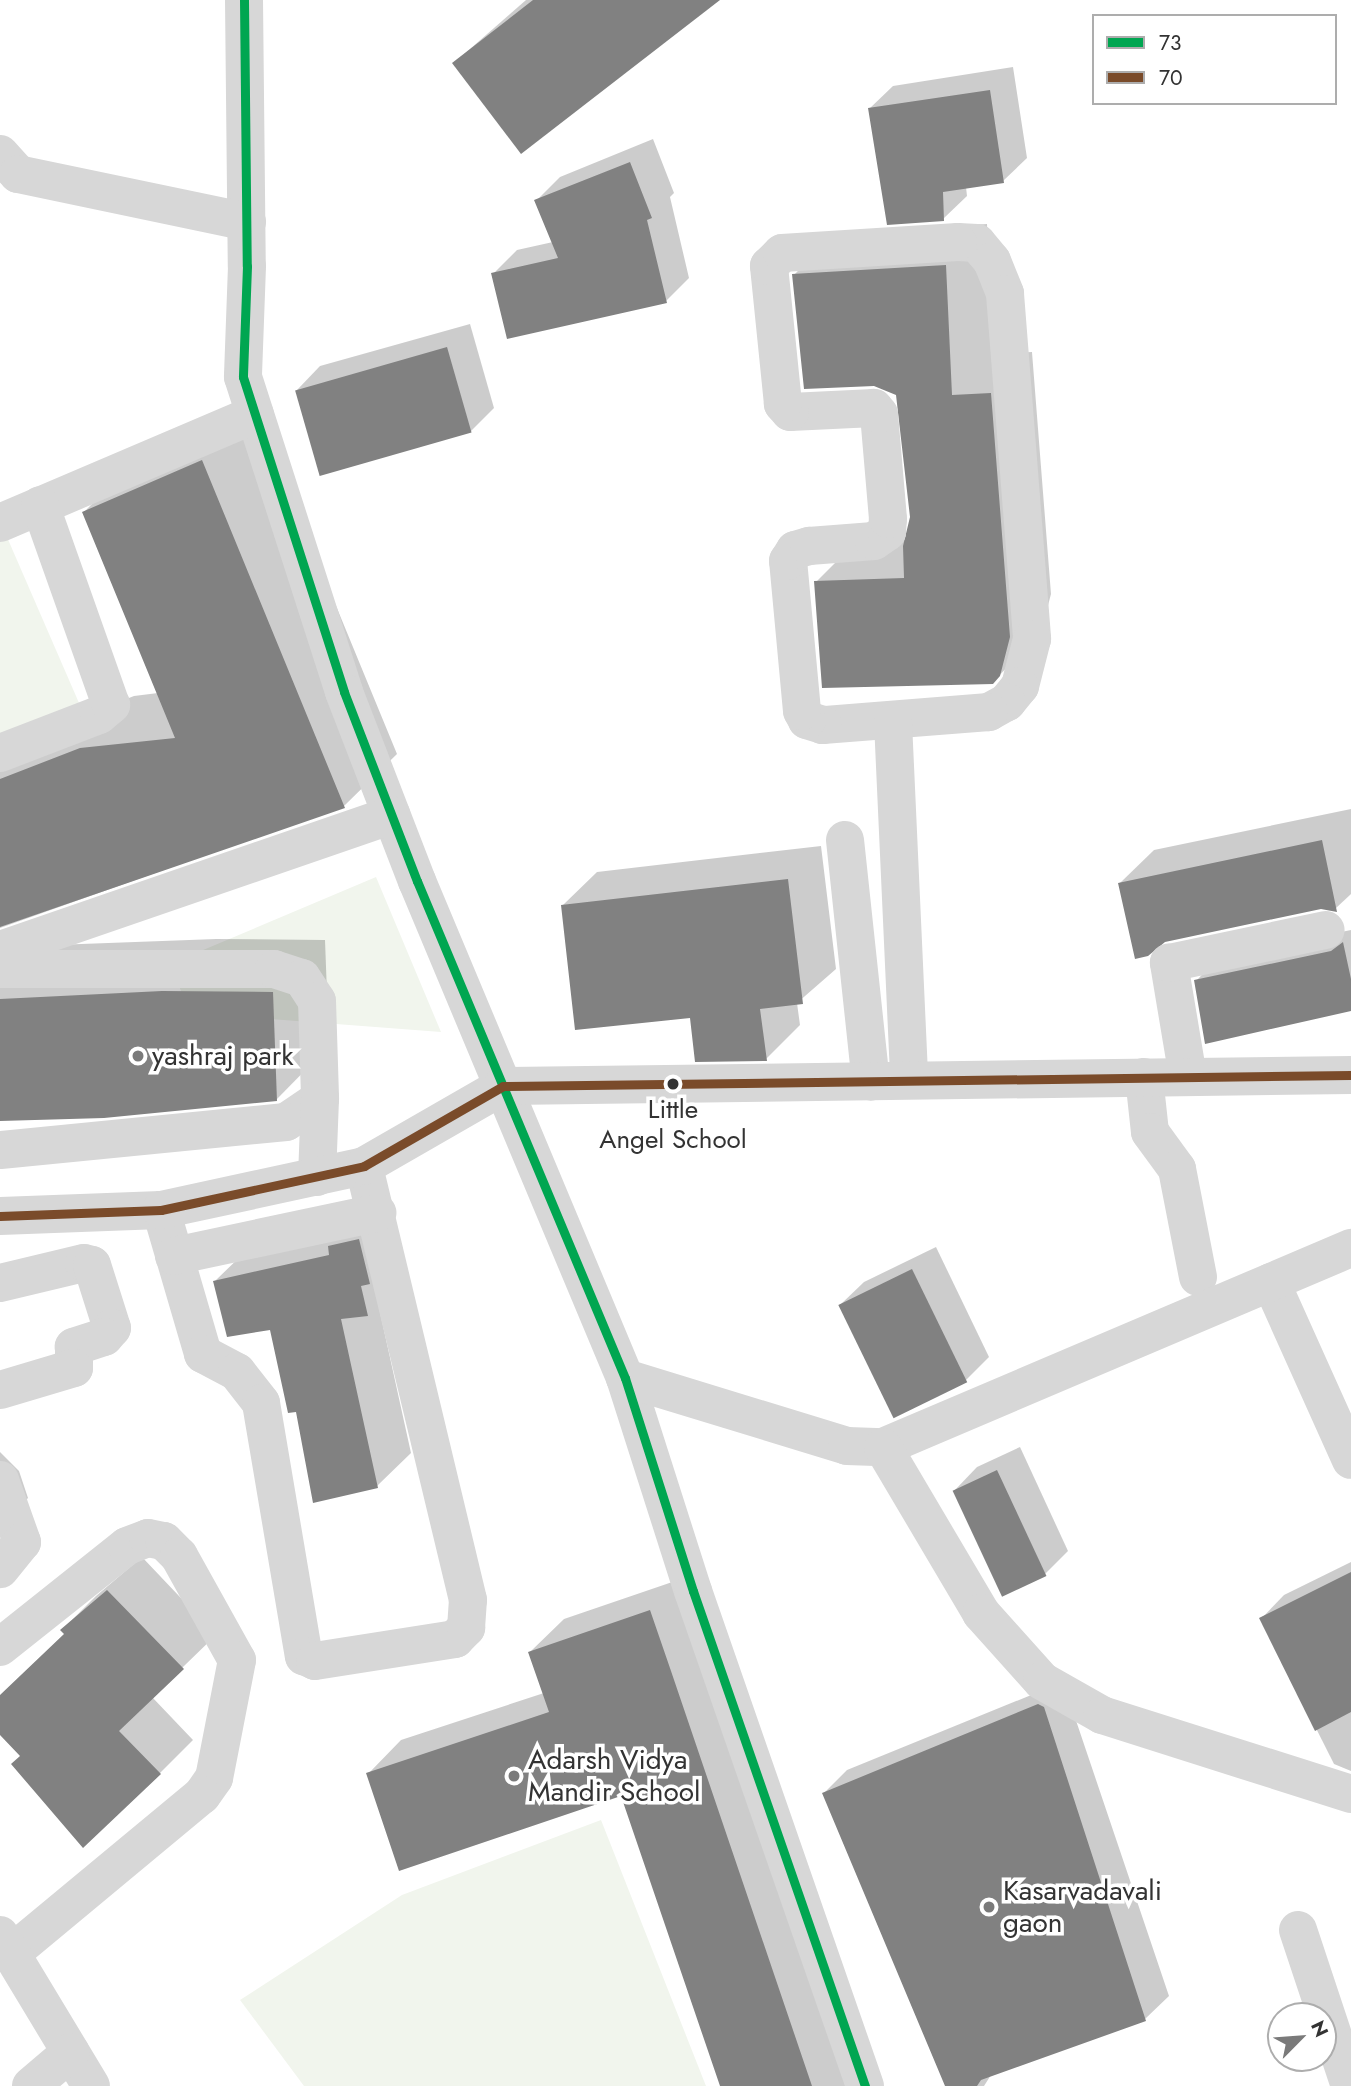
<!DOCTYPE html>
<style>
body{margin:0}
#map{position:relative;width:1351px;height:2086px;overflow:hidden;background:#fff;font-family:Jost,sans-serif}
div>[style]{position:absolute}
.green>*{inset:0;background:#f1f5ed}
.shadow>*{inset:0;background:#0003}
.building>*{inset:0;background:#818181;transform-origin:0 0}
.minor>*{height:38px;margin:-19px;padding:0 19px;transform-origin:19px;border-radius:19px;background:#d7d7d7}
.bus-1>*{height:9px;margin:-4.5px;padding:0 4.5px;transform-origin:4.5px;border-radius:4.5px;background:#00a651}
.bus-2>*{height:9px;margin:-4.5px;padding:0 4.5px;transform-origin:4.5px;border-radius:4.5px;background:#7a4b2a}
.dots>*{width:19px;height:19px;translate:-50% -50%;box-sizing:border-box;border:4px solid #fff;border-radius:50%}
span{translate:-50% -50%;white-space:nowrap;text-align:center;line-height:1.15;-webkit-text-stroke:7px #fff;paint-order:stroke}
.bus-label{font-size:26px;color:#333}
.poi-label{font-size:28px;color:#333}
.left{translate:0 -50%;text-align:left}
.legend{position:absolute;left:1092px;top:14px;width:245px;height:91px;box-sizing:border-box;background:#fff;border:2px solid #adadad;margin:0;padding:9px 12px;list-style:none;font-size:21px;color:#333}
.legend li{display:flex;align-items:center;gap:14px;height:35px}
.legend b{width:35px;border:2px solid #adadad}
.north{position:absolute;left:1267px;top:2002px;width:70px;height:70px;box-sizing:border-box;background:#fff;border:2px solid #adadad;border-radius:50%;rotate:65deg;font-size:19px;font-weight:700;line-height:28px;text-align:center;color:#333}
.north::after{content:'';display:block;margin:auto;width:24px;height:32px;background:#7a7a7a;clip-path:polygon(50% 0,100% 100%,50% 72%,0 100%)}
</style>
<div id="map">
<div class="green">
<i style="clip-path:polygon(0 521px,89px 726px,0 765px)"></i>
<i style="clip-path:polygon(376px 877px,441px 1032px,190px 1013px,170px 964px)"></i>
<i style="clip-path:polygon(601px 1820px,706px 2086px,304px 2086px,240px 2000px,402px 1895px)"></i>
</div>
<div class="shadow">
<i style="clip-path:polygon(526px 0,717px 0,454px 63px)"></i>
<i style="clip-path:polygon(1013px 67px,1027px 158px,1003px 181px,966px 187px,967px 196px,943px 219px,869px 109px,893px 86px)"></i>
<i style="clip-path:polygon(653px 139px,674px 193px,670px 197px,689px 278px,666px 301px,493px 274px,517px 250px,553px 242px,536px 201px,560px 177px)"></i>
<i style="clip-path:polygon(987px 224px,993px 354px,1032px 352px,1051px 594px,1041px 632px,992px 683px,816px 582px,858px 540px,907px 539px,912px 517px,898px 394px,794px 275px,835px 233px)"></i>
<i style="clip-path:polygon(470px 324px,494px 408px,470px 432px,297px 390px,320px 366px)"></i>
<i style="clip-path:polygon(255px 409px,397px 754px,344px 806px,0 928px,0 748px,134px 696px,158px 693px,84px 512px,137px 459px)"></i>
<i style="clip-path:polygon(1351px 809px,1351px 894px,1335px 909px,1120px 883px,1154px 850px)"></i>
<i style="clip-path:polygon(821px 846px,836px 969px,797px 1003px,800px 1025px,766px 1059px,692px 1016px,563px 905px,597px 872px)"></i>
<i style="clip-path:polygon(1351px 930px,1351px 1009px,1196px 981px,1219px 957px)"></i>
<i style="clip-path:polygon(216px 939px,325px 940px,329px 1046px,277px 1099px,0 1120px,0 947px)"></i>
<i style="clip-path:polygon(351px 1225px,402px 1248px,378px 1303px,411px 1453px,377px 1486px,297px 1410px,272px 1328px,215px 1281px,249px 1248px)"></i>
<i style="clip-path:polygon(936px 1247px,989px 1357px,966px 1380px,840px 1305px,864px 1282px)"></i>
<i style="clip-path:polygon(1020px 1447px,1068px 1551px,1045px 1574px,954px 1491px,977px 1467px)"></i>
<i style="clip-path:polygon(0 1452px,19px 1471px,28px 1498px,0 1526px)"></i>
<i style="clip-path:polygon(142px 1557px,216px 1635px,152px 1697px,193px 1740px,160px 1773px,22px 1755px,0 1733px,0 1696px,66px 1633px,62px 1630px,96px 1596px)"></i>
<i style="clip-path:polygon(1351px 1562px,1351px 1771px,1334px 1764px,1261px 1619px,1284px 1595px)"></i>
<i style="clip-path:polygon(684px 1578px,856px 2086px,722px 2086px,623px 1794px,368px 1774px,401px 1740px,544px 1693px,530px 1652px,564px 1619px)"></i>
<i style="clip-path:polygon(1063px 1682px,1169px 1996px,1145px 2019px,991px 2075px,984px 2086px,946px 2086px,824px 1793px,847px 1770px)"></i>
</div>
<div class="building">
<i style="clip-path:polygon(533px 0,720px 0,521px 154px,452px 63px)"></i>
<i style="clip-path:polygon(990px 90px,1004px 183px,943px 192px,944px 221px,887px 225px,868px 108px)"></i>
<i style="clip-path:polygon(630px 162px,652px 218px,647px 220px,667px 303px,507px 339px,491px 273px,558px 258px,534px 200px)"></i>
<i style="clip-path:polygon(946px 265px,952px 395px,991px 393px,1010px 637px,1000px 676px,993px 684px,822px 688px,814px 581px,904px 578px,903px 546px,910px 517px,896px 395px,874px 386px,804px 389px,792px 274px)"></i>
<i style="left:447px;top:347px;width:89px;height:158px;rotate:74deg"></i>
<i style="clip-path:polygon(202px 460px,345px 808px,0 927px,0 779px,80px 748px,175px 738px,82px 512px)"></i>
<i style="clip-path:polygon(1322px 840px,1337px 912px,1321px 909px,1165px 942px,1148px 956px,1135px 959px,1118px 883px)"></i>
<i style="clip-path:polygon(788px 879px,803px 1004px,760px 1009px,767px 1061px,695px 1062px,690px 1018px,575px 1030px,561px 905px)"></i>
<i style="clip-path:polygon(1343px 942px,1351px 979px,1351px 1011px,1205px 1044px,1194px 980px,1331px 951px)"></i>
<i style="clip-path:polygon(162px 991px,273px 992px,277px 1101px,104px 1118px,0 1121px,0 999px)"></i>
<i style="clip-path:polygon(359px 1239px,370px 1284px,361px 1286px,368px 1316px,341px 1319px,378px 1488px,313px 1503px,296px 1412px,288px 1413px,270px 1330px,227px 1337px,213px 1281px,329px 1255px,328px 1246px)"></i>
<i style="left:912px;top:1269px;width:126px;height:82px;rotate:64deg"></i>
<i style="left:997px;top:1470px;width:117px;height:49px;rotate:65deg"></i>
<i style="clip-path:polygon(1351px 1572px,1351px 1712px,1315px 1731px,1259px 1618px)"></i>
<i style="clip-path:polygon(107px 1590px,184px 1669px,119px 1731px,161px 1774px,83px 1848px,11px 1764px,20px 1756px,0 1735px,0 1695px,64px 1634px,60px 1630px)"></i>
<i style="clip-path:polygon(650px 1610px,671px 1671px,812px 2086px,720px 2086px,621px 1796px,399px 1871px,366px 1773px,549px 1712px,528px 1652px)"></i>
<i style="clip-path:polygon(1038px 1704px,1044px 1707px,1146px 2021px,981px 2080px,977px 2086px,945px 2086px,822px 1793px)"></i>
</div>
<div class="minor">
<i style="left:244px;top:0;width:266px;rotate:89.4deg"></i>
<i style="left:247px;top:266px;width:111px;rotate:92.1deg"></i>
<i style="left:243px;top:377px;width:331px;rotate:72.2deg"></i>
<i style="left:344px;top:692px;width:203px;rotate:68.9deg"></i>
<i style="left:417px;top:881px;width:539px;rotate:67.29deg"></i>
<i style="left:625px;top:1378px;width:224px;rotate:72.3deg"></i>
<i style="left:693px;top:1591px;width:524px;rotate:70.84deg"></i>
<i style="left:0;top:154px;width:27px;rotate:48deg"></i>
<i style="left:18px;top:174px;width:234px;rotate:11.8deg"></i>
<i style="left:958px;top:242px;width:19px;rotate:3deg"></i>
<i style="left:977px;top:243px;width:23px;rotate:50deg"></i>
<i style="left:992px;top:261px;width:35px;rotate:68deg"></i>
<i style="left:1005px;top:294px;width:346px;rotate:85.5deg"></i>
<i style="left:1032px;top:639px;width:49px;rotate:104.3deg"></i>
<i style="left:1020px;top:686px;width:21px;rotate:129deg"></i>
<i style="left:1007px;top:702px;width:21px;rotate:151deg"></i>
<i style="left:989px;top:712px;width:167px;rotate:175.5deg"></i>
<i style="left:823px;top:725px;width:17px;rotate:-163deg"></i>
<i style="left:807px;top:720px;width:10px;rotate:-119deg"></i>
<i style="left:802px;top:711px;width:151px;rotate:-95.3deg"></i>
<i style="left:788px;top:561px;width:13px;rotate:-58deg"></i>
<i style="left:795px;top:550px;width:15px;rotate:-16deg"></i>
<i style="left:809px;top:546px;width:65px;rotate:-4.4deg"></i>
<i style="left:874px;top:541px;width:16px;rotate:-35deg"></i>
<i style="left:887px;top:532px;width:13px;rotate:-86deg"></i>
<i style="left:888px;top:519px;width:105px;rotate:-94.9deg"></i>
<i style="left:879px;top:414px;width:8px;rotate:-130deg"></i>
<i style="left:874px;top:408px;width:84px;rotate:177.3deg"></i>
<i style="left:790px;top:412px;width:11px;rotate:-131deg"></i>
<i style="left:783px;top:404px;width:139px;rotate:-95.8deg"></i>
<i style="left:769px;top:266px;width:18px;rotate:-45deg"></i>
<i style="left:782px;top:253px;width:176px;rotate:-3.6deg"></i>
<i style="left:0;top:523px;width:277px;rotate:-23.1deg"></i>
<i style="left:893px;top:722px;width:358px;rotate:87.4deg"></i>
<i style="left:0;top:753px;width:106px;rotate:-21deg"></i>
<i style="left:99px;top:715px;width:16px;rotate:-40deg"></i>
<i style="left:111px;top:705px;width:212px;rotate:-109.5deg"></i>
<i style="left:845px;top:840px;width:243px;rotate:83.9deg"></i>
<i style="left:0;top:950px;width:414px;rotate:-19deg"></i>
<i style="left:0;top:969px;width:274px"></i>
<i style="left:274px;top:969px;width:29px;rotate:18deg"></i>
<i style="left:302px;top:978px;width:27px;rotate:57deg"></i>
<i style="left:317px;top:1001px;width:98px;rotate:88.2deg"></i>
<i style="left:320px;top:1099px;width:41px;rotate:145.9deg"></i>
<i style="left:286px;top:1122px;width:287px;rotate:174.4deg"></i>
<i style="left:1144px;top:1077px;width:55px;rotate:83.8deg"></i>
<i style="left:1150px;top:1132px;width:46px;rotate:53.9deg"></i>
<i style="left:1177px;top:1169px;width:110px;rotate:79deg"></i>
<i style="left:1188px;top:1077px;width:116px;rotate:-99.5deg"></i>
<i style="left:1169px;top:963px;width:160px;rotate:-11.9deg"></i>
<i style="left:317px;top:1177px;width:78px;rotate:-87.8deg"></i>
<i style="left:161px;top:1210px;width:150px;rotate:73.7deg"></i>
<i style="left:203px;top:1354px;width:38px;rotate:28deg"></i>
<i style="left:237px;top:1372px;width:39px;rotate:52deg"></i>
<i style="left:261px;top:1403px;width:257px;rotate:80.4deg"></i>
<i style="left:304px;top:1656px;width:12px;rotate:24deg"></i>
<i style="left:315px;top:1661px;width:142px;rotate:-8.9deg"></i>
<i style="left:455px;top:1639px;width:16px;rotate:-45deg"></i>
<i style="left:466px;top:1628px;width:28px;rotate:-86deg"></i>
<i style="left:468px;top:1600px;width:446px;rotate:-103.5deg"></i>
<i style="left:0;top:1216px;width:161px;rotate:-2.1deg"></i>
<i style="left:161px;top:1210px;width:208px;rotate:-12.2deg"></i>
<i style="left:364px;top:1166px;width:160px;rotate:-29.9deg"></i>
<i style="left:503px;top:1086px;width:848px;rotate:-0.74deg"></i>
<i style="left:174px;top:1256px;width:208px;rotate:-12deg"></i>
<i style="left:1271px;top:1282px;width:195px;rotate:65.8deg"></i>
<i style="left:0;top:1283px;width:86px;rotate:-13.4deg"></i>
<i style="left:84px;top:1263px;width:8px;rotate:14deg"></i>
<i style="left:92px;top:1265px;width:66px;rotate:72.4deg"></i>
<i style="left:112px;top:1328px;width:12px;rotate:132deg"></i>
<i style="left:104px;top:1337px;width:32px;rotate:162deg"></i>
<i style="left:74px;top:1347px;width:21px;rotate:90deg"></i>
<i style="left:74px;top:1368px;width:77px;rotate:163.4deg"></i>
<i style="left:625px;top:1378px;width:232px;rotate:17deg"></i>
<i style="left:847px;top:1446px;width:36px;rotate:2deg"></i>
<i style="left:883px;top:1447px;width:509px;rotate:-23.04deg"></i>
<i style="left:883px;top:1447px;width:193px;rotate:59.4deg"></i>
<i style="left:981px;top:1613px;width:91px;rotate:48.1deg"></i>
<i style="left:1042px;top:1681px;width:69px;rotate:29.5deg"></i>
<i style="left:1102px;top:1715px;width:261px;rotate:17.6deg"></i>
<i style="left:0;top:1480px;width:66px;rotate:70.5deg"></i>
<i style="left:22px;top:1542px;width:35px;rotate:129deg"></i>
<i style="left:0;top:1647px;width:162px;rotate:-38.5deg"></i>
<i style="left:127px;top:1546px;width:22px;rotate:-21deg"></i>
<i style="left:148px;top:1538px;width:16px;rotate:11deg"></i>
<i style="left:164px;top:1541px;width:21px;rotate:45deg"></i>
<i style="left:179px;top:1556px;width:119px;rotate:60.9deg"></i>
<i style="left:237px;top:1660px;width:120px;rotate:101deg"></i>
<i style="left:214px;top:1778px;width:21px;rotate:125deg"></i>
<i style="left:202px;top:1795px;width:247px;rotate:140.3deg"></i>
<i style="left:1298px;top:1930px;width:164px;rotate:71.6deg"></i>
<i style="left:0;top:1935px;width:176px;rotate:58.9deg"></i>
<i style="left:31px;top:2086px;width:52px;rotate:-40.4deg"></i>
</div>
<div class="bus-1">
<i style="left:244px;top:0;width:266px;rotate:89.4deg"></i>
<i style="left:247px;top:266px;width:111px;rotate:92.1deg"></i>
<i style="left:243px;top:377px;width:331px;rotate:72.2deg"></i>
<i style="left:344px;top:692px;width:203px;rotate:68.9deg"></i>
<i style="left:417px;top:881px;width:539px;rotate:67.29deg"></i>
<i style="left:625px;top:1378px;width:224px;rotate:72.3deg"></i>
<i style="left:693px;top:1591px;width:524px;rotate:70.84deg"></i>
</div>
<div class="bus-2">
<i style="left:0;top:1216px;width:161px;rotate:-2.1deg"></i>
<i style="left:161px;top:1210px;width:208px;rotate:-12.2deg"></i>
<i style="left:364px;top:1166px;width:160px;rotate:-29.9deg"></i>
<i style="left:503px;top:1086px;width:848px;rotate:-0.74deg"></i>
</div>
<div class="dots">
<i style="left:138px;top:1056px;background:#7a7a7a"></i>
<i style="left:673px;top:1084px;background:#333"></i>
<i style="left:514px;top:1776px;background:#7a7a7a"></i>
<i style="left:989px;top:1907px;background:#7a7a7a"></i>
</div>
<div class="bus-label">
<span style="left:673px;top:1125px">Little<br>Angel School</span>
</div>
<div class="poi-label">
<span class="left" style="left:152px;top:1056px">yashraj park</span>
<span class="left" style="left:528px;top:1776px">Adarsh Vidya<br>Mandir School</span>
<span class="left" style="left:1003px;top:1907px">Kasarvadavali<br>gaon</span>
</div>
<ul class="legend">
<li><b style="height:9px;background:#00a651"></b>73</li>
<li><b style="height:9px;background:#7a4b2a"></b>70</li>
</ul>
<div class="north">N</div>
</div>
